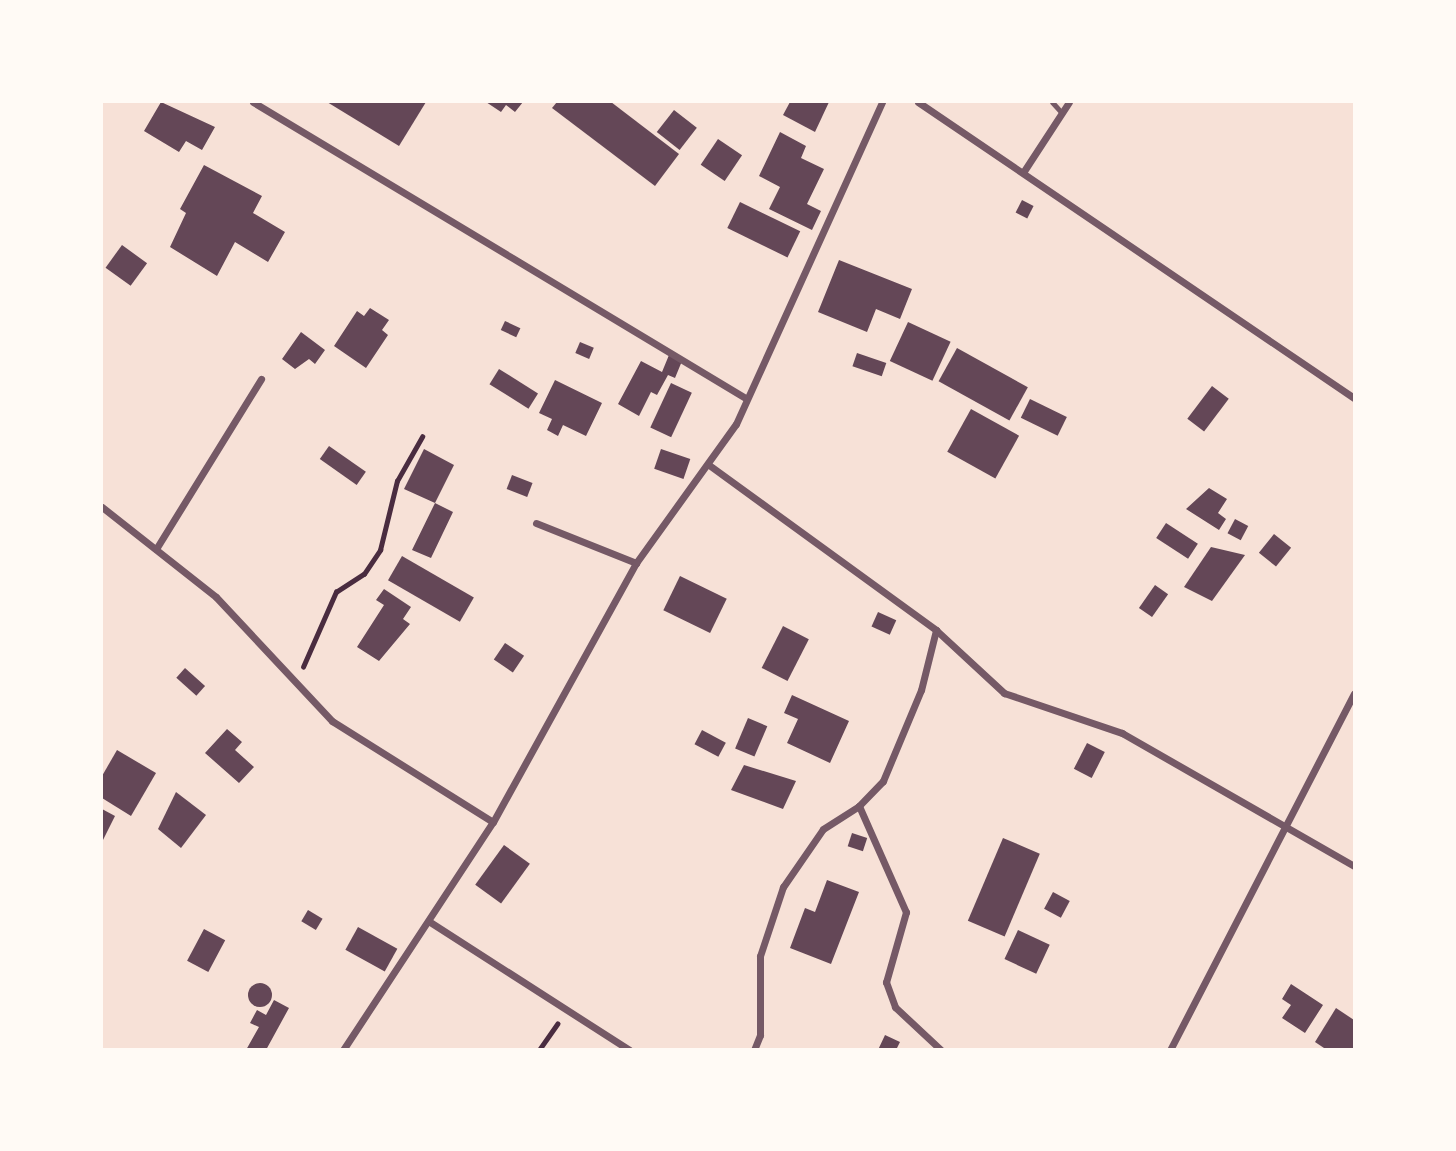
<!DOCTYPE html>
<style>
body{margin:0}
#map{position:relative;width:1456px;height:1151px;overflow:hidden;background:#f7e1d7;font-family:Lato,sans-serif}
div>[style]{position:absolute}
.building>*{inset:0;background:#644757;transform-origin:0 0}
.round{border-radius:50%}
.path>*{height:4.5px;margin:-2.25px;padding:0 2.25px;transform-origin:2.25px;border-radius:2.25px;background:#4a2c40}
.service>*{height:5px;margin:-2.5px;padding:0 2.5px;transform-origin:2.5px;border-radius:2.5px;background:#755966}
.minor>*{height:7px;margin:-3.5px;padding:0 3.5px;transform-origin:3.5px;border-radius:3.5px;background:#755966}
span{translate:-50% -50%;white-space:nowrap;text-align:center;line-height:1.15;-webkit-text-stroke:5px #fffaf5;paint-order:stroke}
.frame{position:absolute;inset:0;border:103px solid #fffaf5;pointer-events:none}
</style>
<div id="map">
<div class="building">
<i style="clip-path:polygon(161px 102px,215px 127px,202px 150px,186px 141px,179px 152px,144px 131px)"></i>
<i style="clip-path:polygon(327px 102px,426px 102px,399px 146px)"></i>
<i style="clip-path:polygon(486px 102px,523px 102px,515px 112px,506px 105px,501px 112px)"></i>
<i style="clip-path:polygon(557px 102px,611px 102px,679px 154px,655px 186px,552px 108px)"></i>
<i style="clip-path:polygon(790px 102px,829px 102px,815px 132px,783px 115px)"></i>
<i style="left:674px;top:110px;width:29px;height:28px;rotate:38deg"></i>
<i style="clip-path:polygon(780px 132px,806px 146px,801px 158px,824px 169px,807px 204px,821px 211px,812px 230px,769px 209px,780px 187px,759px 176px)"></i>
<i style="left:718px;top:139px;width:29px;height:31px;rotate:34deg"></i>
<i style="clip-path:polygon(204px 165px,262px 196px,253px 213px,285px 232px,268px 262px,235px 242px,217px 276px,170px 247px,186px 213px,180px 209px)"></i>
<i style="left:1022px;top:200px;width:13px;height:14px;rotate:27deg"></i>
<i style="left:740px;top:202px;width:67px;height:29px;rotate:26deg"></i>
<i style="left:122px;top:245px;width:31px;height:28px;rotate:36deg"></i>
<i style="clip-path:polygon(839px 260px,912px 289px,900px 319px,876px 309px,867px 332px,818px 312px)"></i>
<i style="clip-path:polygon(370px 308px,389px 320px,382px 330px,388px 335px,366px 368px,334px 346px,357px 311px,364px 316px)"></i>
<i style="left:505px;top:321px;width:17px;height:10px;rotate:25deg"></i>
<i style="left:908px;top:322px;width:47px;height:43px;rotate:25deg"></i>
<i style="clip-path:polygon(301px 332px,325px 350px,315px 364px,309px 359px,295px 369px,282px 359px)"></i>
<i style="left:580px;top:342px;width:15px;height:12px;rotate:23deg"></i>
<i style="left:957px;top:348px;width:81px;height:38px;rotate:29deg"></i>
<i style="left:857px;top:353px;width:31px;height:14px;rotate:19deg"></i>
<i style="clip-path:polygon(669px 355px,682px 361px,675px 378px,668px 375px,657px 395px,651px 392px,639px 416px,618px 404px,641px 361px,662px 372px)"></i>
<i style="left:499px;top:369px;width:46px;height:18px;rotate:32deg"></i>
<i style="clip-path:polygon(555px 380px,602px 403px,586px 436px,563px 425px,558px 436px,547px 430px,552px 419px,539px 413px)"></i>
<i style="left:671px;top:383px;width:23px;height:49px;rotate:25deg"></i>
<i style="left:1212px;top:386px;width:21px;height:41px;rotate:37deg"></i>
<i style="left:1030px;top:399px;width:41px;height:21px;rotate:26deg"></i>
<i style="left:971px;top:409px;width:55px;height:49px;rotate:29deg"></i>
<i style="left:329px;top:446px;width:45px;height:16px;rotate:35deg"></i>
<i style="clip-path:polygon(424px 449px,454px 465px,435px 503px,453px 512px,431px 558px,412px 550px,435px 503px,404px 489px)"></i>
<i style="left:661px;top:449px;width:31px;height:21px;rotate:19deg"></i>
<i style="left:512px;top:475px;width:22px;height:15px;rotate:21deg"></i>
<i style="clip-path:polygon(1209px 488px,1227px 499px,1218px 513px,1226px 519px,1219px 530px,1186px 509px)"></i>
<i style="left:1235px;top:519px;width:15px;height:16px;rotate:28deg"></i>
<i style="left:1166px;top:523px;width:38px;height:18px;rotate:33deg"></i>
<i style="left:1274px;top:534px;width:22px;height:24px;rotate:39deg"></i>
<i style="clip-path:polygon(1211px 547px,1245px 555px,1212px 601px,1184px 587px)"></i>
<i style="left:402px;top:556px;width:83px;height:28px;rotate:30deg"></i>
<i style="left:680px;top:576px;width:52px;height:38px;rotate:26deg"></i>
<i style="left:1155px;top:585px;width:16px;height:28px;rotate:35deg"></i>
<i style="clip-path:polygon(384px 589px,411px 607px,403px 619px,410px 624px,379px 661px,357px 647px,384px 605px,376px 600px)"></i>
<i style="left:878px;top:612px;width:20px;height:16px;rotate:24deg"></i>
<i style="left:783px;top:626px;width:29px;height:47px;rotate:27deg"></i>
<i style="left:505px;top:643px;width:23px;height:20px;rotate:34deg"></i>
<i style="left:185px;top:668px;width:27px;height:13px;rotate:42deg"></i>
<i style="clip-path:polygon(792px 695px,849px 721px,830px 763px,787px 743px,798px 719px,784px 713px)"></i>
<i style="left:748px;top:718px;width:21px;height:33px;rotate:23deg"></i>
<i style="clip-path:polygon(227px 729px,242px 742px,235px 750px,254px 767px,239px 783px,205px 753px)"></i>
<i style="left:702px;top:730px;width:27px;height:16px;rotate:28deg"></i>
<i style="left:1087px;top:743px;width:20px;height:29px;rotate:27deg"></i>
<i style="clip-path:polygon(117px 750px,156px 773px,131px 816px,102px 798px,102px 776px)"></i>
<i style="clip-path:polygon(744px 765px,796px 781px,783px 809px,731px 790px)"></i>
<i style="clip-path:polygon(176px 792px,206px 815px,181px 848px,158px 829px)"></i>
<i style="clip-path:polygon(102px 809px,115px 816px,102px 842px)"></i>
<i style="left:852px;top:833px;width:16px;height:14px;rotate:18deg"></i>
<i style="left:1003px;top:838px;width:40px;height:90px;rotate:23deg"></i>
<i style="left:504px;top:845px;width:32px;height:49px;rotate:36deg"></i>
<i style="clip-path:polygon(827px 880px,859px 892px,831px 964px,790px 948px,805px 908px,815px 912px)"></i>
<i style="left:1053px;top:892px;width:19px;height:19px;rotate:28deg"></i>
<i style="left:308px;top:910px;width:17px;height:13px;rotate:31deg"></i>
<i style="left:358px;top:927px;width:45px;height:26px;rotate:29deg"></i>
<i style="left:204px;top:929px;width:24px;height:36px;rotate:28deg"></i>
<i style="left:1018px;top:930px;width:35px;height:32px;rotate:25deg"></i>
<i class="round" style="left:248px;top:983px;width:24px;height:24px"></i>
<i style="clip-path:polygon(1291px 984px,1323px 1005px,1305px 1033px,1282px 1018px,1291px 1005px,1282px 999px)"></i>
<i style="clip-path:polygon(274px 1000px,289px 1008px,266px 1050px,246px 1050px,259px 1027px,250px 1023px,257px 1010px,266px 1015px)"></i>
<i style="clip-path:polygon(1336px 1008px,1354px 1020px,1354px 1050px,1327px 1050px,1315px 1042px)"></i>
<i style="clip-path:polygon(885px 1035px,900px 1042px,896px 1050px,878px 1050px)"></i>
</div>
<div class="path">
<i style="left:303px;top:667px;width:82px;rotate:-66.3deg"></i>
<i style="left:336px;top:592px;width:33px;rotate:-33deg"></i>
<i style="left:364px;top:574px;width:29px;rotate:-56deg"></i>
<i style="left:380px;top:550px;width:71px;rotate:-76.2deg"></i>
<i style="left:397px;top:481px;width:51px;rotate:-60.4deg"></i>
<i style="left:539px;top:1050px;width:32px;rotate:-55deg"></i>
</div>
<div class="service">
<i style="left:1052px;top:102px;width:15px;rotate:48deg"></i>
</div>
<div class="minor">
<i style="left:253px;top:102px;width:576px;rotate:31.01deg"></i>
<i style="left:918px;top:102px;width:527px;rotate:34.17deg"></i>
<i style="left:1024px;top:171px;width:82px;rotate:-56.9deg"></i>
<i style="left:709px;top:465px;width:281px;rotate:36deg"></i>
<i style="left:936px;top:630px;width:93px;rotate:42.8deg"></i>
<i style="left:1004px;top:693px;width:125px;rotate:18.7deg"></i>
<i style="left:1122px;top:733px;width:267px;rotate:29.8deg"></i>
<i style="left:102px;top:507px;width:145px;rotate:38.3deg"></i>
<i style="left:216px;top:597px;width:170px;rotate:46.9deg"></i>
<i style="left:332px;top:721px;width:190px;rotate:32.1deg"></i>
<i style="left:536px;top:523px;width:108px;rotate:21.8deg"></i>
<i style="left:156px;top:549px;width:200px;rotate:-58.3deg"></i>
<i style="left:936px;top:630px;width:62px;rotate:104deg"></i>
<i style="left:921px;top:690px;width:99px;rotate:112.7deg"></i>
<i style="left:883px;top:781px;width:35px;rotate:134deg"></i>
<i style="left:859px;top:806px;width:116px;rotate:66.1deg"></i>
<i style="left:906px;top:912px;width:73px;rotate:105.9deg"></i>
<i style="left:886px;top:982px;width:27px;rotate:70deg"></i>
<i style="left:895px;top:1007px;width:63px;rotate:43.1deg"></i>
<i style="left:430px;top:922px;width:237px;rotate:32.7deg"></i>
<i style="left:343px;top:1050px;width:273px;rotate:-56.7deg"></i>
<i style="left:493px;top:822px;width:296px;rotate:-61.1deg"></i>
<i style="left:636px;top:563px;width:171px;rotate:-54.3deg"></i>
<i style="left:736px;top:424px;width:354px;rotate:-65.6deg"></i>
<i style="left:754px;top:1050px;width:16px;rotate:-68deg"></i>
<i style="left:760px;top:1035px;width:79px;rotate:-90deg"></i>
<i style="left:760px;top:956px;width:73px;rotate:-71.6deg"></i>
<i style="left:783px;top:887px;width:70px;rotate:-55.4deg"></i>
<i style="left:823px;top:829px;width:43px;rotate:-32.6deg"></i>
<i style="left:1170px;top:1050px;width:401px;rotate:-62.7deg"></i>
</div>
<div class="frame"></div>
</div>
